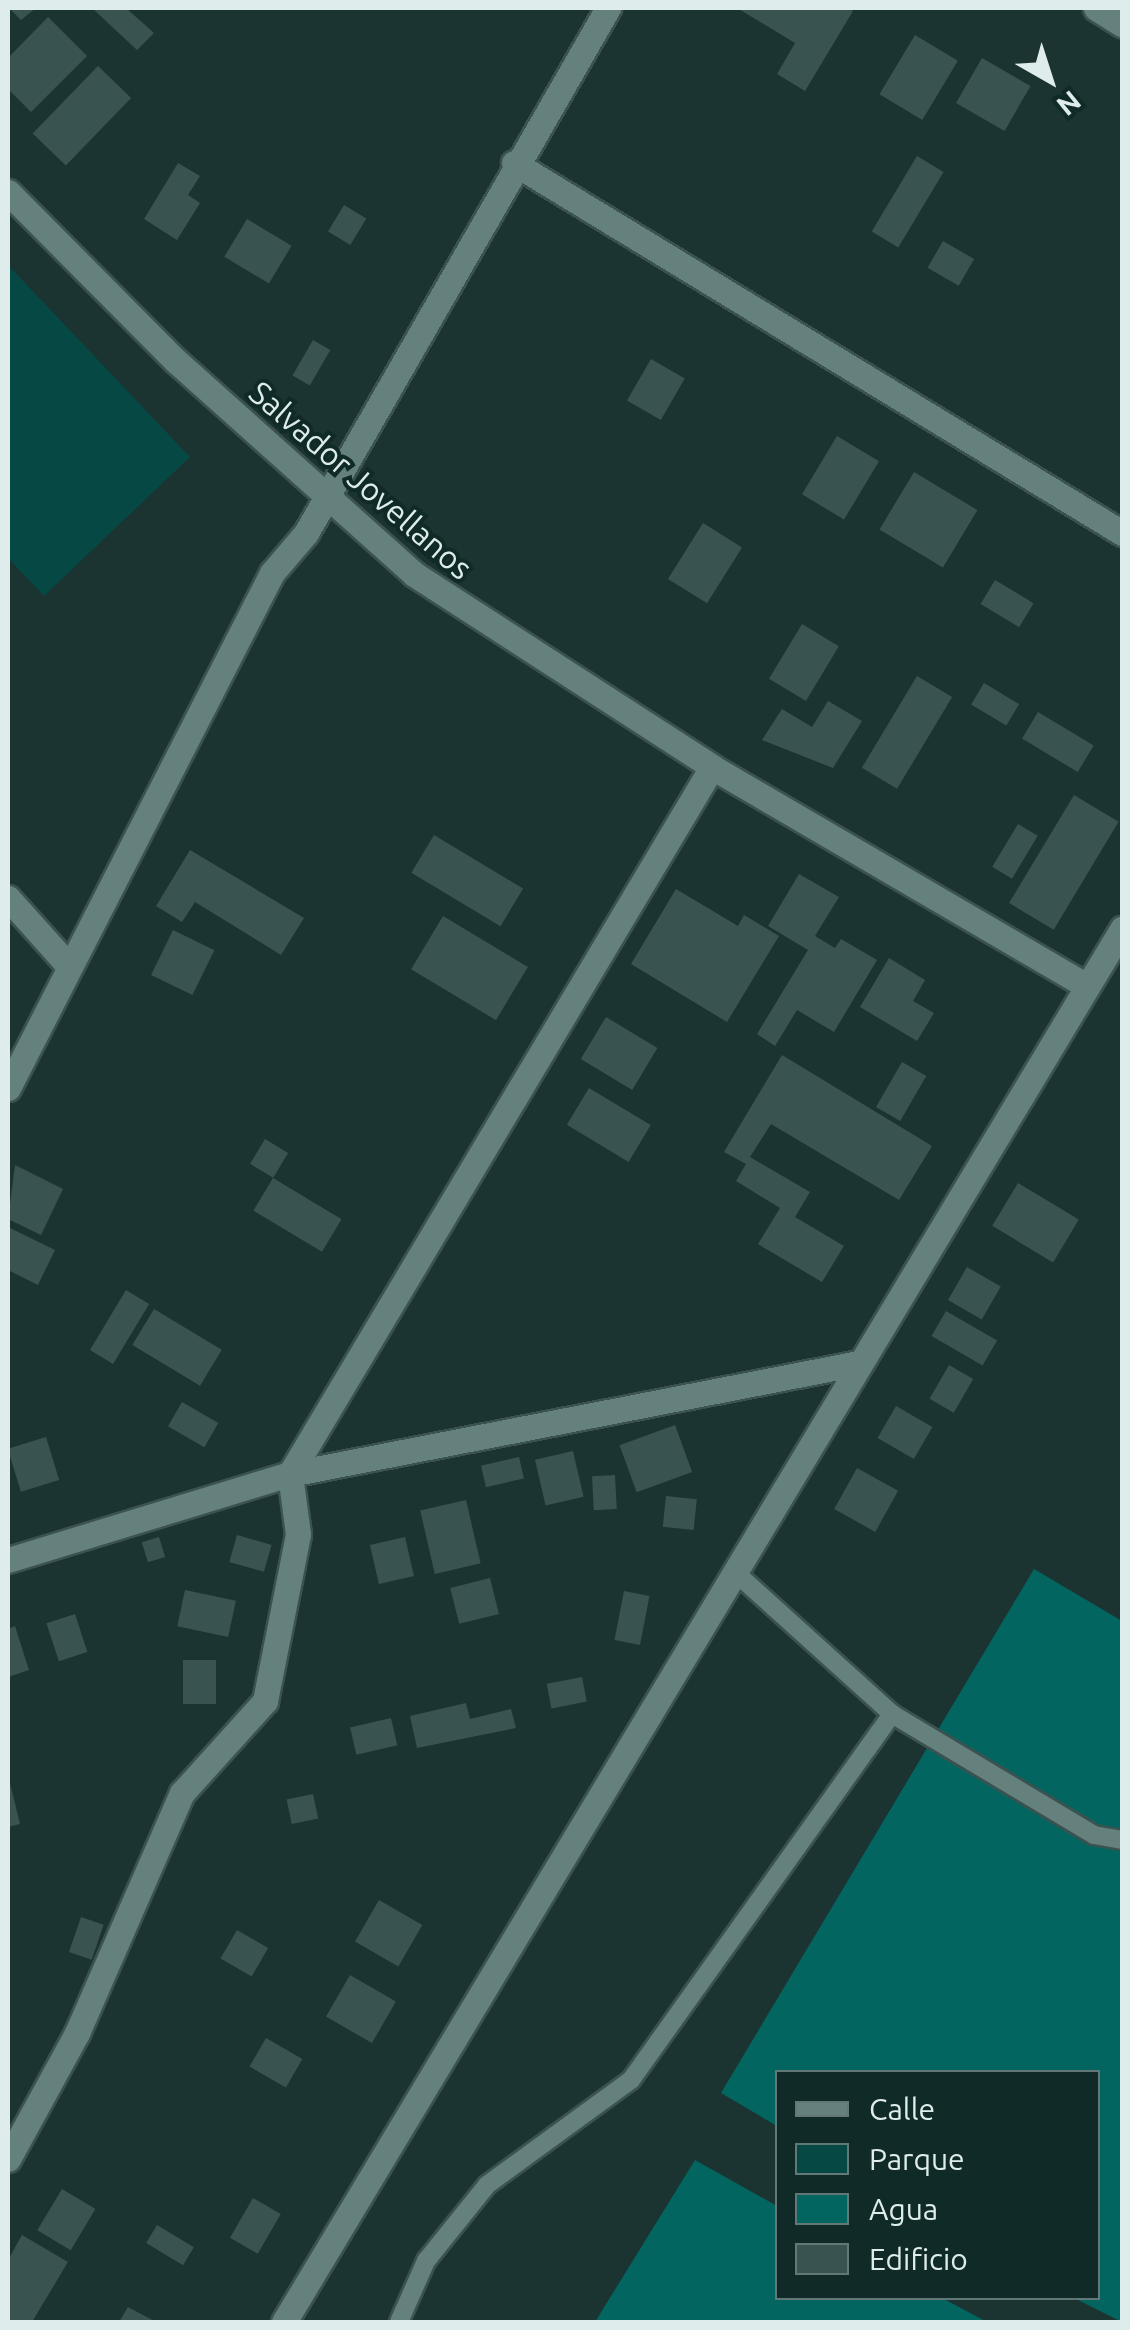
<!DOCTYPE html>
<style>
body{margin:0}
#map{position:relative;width:1130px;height:2330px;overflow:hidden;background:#1b3432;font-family:Ubuntu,sans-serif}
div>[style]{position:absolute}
.green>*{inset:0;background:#064844}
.water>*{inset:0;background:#036560}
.building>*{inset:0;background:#395351;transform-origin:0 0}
.roads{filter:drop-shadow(2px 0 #3c5250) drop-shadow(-2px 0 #3c5250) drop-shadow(0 2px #3c5250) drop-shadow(0 -2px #3c5250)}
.service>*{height:18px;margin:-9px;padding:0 9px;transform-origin:9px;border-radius:9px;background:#65817e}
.minor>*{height:25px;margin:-12.5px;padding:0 12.5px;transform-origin:12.5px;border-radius:12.5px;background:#65817e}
span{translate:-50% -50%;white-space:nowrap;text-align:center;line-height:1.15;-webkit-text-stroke:8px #102a28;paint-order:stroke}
.street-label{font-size:32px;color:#deedeb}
.frame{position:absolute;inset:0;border:10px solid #deedeb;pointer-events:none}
.legend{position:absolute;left:775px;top:2070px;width:325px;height:230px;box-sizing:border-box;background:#102a28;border:2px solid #627876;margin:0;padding:12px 18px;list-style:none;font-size:30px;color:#deedeb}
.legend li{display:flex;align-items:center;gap:20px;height:50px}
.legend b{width:50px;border:2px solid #627876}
.north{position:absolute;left:1000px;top:30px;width:100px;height:100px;-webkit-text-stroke:8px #102a28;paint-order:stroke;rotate:141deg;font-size:28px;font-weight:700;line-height:40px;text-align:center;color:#deedeb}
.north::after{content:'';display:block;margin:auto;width:35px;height:45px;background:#deedeb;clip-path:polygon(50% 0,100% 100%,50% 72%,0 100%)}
</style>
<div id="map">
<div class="green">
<i style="clip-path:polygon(8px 265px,190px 457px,44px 596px,8px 558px)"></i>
</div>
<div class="water">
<i style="clip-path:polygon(1034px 1569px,1122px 1621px,1122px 2322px,1074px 2298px,1098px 2298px,1098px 2072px,778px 2072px,777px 2126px,721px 2093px)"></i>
<i style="clip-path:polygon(695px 2160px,777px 2206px,778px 2298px,942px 2298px,987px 2322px,595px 2322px)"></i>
</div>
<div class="building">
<i style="clip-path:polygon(9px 8px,36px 8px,21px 20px)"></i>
<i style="clip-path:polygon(92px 8px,126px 8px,154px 33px,137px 50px)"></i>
<i style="clip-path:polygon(737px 8px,847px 8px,853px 11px,805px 91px,777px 74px,795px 43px)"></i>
<i style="clip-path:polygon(48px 17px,87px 56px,31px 112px,8px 89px,8px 58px)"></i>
<i style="left:915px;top:35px;width:50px;height:69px;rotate:31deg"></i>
<i style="left:982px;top:58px;width:56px;height:52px;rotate:30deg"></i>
<i style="left:98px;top:66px;width:46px;height:94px;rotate:44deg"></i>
<i style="left:917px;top:156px;width:31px;height:88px;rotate:31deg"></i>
<i style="clip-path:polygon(178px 163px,200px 176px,188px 195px,200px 203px,177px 240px,144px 219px)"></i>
<i style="left:344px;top:205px;width:26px;height:31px;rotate:31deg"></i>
<i style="left:247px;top:219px;width:52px;height:44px;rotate:31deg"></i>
<i style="left:943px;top:241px;width:36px;height:31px;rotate:30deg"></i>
<i style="left:313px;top:340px;width:20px;height:41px;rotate:30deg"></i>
<i style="left:651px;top:359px;width:39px;height:48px;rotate:30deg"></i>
<i style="left:837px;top:436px;width:49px;height:68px;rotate:31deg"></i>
<i style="left:914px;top:472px;width:74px;height:67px;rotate:31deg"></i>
<i style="left:703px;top:523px;width:46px;height:66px;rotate:32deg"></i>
<i style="left:995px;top:580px;width:45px;height:28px;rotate:31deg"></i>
<i style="left:802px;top:624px;width:43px;height:64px;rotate:31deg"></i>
<i style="left:917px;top:676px;width:41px;height:107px;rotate:31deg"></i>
<i style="left:984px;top:683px;width:41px;height:25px;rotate:31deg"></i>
<i style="clip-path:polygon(828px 701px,862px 721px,833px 768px,762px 740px,782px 709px,812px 727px)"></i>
<i style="left:1038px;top:712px;width:65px;height:31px;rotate:31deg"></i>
<i style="left:1074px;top:795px;width:52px;height:126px;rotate:31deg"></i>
<i style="left:1018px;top:824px;width:23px;height:50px;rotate:31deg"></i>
<i style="left:434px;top:835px;width:104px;height:44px;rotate:31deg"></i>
<i style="clip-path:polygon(190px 850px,304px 918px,281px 955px,195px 902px,182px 922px,156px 906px)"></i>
<i style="clip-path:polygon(799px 874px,839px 897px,815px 936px,835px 948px,841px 939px,877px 960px,834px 1032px,797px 1010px,775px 1046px,757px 1034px,808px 950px,768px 926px)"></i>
<i style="clip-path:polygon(676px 889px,738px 926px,744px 915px,779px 936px,727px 1022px,631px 964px)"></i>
<i style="left:443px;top:916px;width:99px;height:62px;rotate:31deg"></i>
<i style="left:173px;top:930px;width:46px;height:50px;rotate:26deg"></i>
<i style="clip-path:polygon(889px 958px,925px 980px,913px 1001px,934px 1013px,917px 1041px,860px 1007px)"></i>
<i style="left:606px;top:1017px;width:60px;height:49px;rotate:31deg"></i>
<i style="clip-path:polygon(782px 1055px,932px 1146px,899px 1200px,771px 1124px,750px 1157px,810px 1192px,795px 1217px,844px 1246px,822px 1282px,758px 1244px,780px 1208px,736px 1181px,746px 1164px,724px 1152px)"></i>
<i style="left:902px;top:1062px;width:28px;height:52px;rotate:30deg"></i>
<i style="left:589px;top:1088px;width:72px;height:43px;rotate:31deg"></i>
<i style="left:265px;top:1139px;width:27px;height:29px;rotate:31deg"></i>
<i style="clip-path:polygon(15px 1165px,63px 1189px,41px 1235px,8px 1219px)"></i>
<i style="left:273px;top:1178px;width:80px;height:38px;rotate:31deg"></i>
<i style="left:1018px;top:1183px;width:71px;height:50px;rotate:31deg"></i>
<i style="clip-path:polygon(8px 1227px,55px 1250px,38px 1285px,8px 1270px)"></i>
<i style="left:967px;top:1267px;width:39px;height:38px;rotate:30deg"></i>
<i style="left:126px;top:1290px;width:27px;height:70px;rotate:31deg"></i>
<i style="left:154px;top:1309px;width:79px;height:42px;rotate:31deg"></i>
<i style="left:946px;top:1311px;width:59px;height:29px;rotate:30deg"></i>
<i style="left:949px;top:1365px;width:28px;height:39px;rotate:30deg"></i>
<i style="left:182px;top:1402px;width:42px;height:28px;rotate:30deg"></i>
<i style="left:896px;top:1406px;width:42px;height:37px;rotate:30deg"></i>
<i style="left:675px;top:1425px;width:50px;height:59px;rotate:70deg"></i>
<i style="left:46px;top:1437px;width:45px;height:40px;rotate:73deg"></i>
<i style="left:573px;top:1451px;width:47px;height:39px;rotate:77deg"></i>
<i style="left:519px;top:1457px;width:22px;height:39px;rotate:77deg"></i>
<i style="left:857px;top:1468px;width:47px;height:47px;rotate:29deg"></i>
<i style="left:615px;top:1475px;width:34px;height:23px;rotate:87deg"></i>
<i style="left:666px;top:1496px;width:31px;height:31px;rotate:6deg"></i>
<i style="left:466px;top:1500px;width:65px;height:47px;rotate:77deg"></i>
<i style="left:237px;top:1535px;width:36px;height:28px;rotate:16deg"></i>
<i style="left:159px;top:1537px;width:21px;height:18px;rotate:73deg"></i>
<i style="left:405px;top:1537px;width:40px;height:36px;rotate:77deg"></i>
<i style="left:490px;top:1578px;width:37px;height:41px;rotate:76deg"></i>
<i style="left:185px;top:1590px;width:52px;height:37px;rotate:12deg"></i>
<i style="left:624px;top:1591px;width:26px;height:50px;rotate:11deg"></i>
<i style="left:75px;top:1614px;width:40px;height:30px;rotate:72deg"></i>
<i style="clip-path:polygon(15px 1626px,29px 1670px,8px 1677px,8px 1629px)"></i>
<i style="left:183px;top:1660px;width:33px;height:44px"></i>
<i style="left:582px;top:1677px;width:25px;height:36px;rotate:79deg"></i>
<i style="clip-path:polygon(466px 1703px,470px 1719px,511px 1709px,516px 1728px,417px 1748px,410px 1716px)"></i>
<i style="left:391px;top:1718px;width:28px;height:42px;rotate:77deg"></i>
<i style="clip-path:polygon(8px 1775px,20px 1824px,8px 1827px)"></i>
<i style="left:313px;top:1794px;width:25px;height:27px;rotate:78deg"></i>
<i style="left:379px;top:1900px;width:50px;height:48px;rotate:30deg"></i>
<i style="left:81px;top:1917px;width:24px;height:37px;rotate:19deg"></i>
<i style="left:237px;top:1930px;width:36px;height:33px;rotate:30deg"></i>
<i style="left:350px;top:1975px;width:53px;height:48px;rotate:30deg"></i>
<i style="left:266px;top:2038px;width:42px;height:33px;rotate:30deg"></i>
<i style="left:62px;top:2189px;width:39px;height:48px;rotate:31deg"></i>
<i style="left:253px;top:2198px;width:32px;height:46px;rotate:30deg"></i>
<i style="left:157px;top:2225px;width:43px;height:21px;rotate:31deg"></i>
<i style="clip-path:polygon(22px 2235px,68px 2262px,32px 2322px,8px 2322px,8px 2260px)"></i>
<i style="clip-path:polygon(128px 2307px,156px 2322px,119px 2322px)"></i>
</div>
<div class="roads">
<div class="service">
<i style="left:892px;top:1714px;width:235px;rotate:30.9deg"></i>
<i style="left:1094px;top:1835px;width:28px;rotate:10deg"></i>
<i style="left:399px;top:2322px;width:67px;rotate:-66.1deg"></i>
<i style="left:426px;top:2261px;width:97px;rotate:-51.2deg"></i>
<i style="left:487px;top:2185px;width:178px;rotate:-36.1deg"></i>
<i style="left:631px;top:2080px;width:450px;rotate:-54.5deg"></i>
<i style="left:892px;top:1714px;width:213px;rotate:-137.9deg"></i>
</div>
<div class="minor">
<i style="left:1096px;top:8px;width:31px;rotate:32deg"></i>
<i style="left:514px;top:163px;width:712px;rotate:31.32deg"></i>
<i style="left:8px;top:192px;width:238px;rotate:45.2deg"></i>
<i style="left:176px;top:361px;width:319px;rotate:41.8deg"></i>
<i style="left:414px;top:574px;width:355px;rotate:32.9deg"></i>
<i style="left:712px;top:767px;width:434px;rotate:30.3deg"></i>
<i style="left:8px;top:898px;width:90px;rotate:48.2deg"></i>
<i style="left:8px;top:1088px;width:579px;rotate:-62.86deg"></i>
<i style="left:272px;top:573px;width:52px;rotate:-49.6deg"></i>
<i style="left:306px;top:533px;width:606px;rotate:-60.09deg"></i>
<i style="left:8px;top:1560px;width:295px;rotate:-17deg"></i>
<i style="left:290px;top:1474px;width:580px;rotate:-11.04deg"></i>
<i style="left:8px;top:2159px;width:144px;rotate:-61.3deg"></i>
<i style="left:77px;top:2033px;width:262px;rotate:-66.4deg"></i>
<i style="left:182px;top:1793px;width:124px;rotate:-47.9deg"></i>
<i style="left:265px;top:1701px;width:170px;rotate:-78.8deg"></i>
<i style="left:298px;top:1534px;width:61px;rotate:-97.6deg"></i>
<i style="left:290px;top:1474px;width:823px;rotate:-59.17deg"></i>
<i style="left:284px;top:2322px;width:1626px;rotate:-58.97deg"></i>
</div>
</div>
<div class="street-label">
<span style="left:361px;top:480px;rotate:41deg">Salvador Jovellanos</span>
</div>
<div class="frame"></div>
<ul class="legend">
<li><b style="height:12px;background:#65817e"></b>Calle</li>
<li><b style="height:28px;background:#064844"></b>Parque</li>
<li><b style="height:28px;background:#036560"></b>Agua</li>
<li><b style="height:28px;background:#395351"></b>Edificio</li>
</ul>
<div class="north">N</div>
</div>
